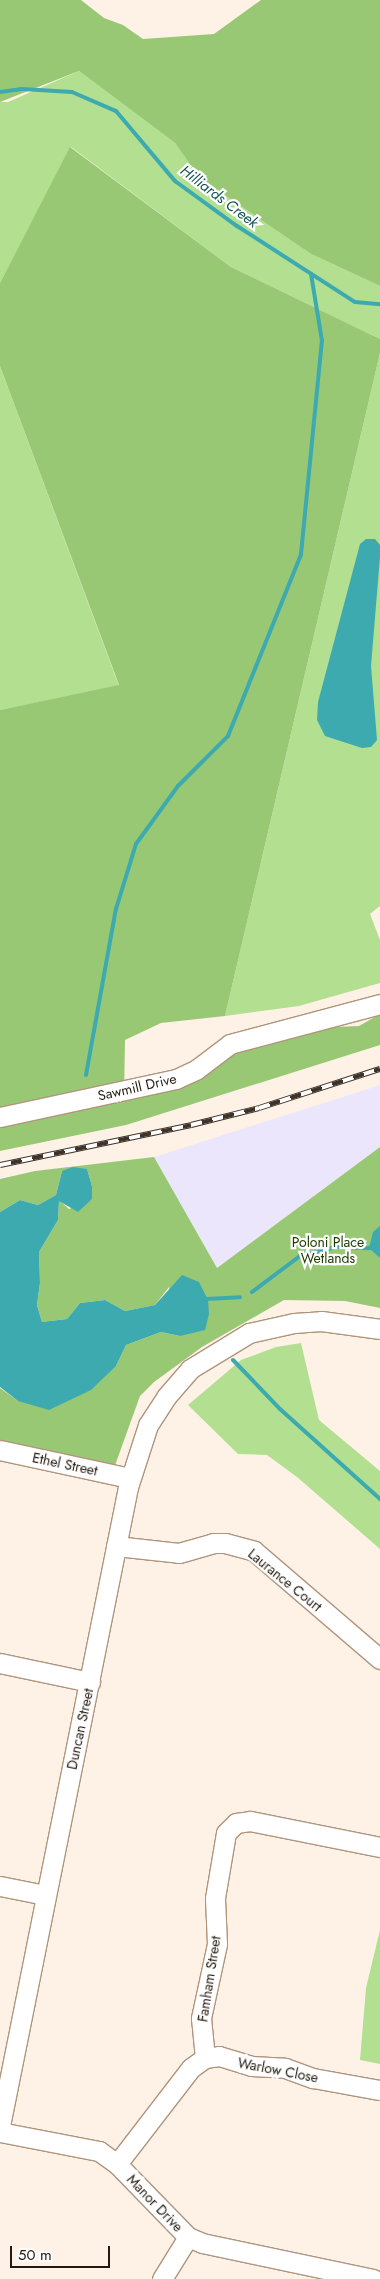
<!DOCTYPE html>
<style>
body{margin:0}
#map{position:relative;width:380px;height:2279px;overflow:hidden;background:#fef2e7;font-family:Jost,sans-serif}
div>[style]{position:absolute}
.industrial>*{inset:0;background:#ece6fc}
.green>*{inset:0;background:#b3df91}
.forest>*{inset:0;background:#99c875}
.water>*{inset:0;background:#3caaaf}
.stream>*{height:4px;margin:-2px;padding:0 2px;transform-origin:2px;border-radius:2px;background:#3caaaf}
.roads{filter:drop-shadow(1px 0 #b0947c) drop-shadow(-1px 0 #b0947c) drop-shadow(0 1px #b0947c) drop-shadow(0 -1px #b0947c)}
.minor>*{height:19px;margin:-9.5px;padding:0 9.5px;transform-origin:9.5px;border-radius:9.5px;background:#fff}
.rail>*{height:5.5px;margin-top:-2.75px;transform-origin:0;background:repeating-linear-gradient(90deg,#fff 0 11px,#3d332a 0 22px);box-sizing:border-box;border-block:1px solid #3d332a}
span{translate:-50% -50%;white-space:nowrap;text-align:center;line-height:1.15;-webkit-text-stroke:4.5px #fff;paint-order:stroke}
.street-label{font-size:14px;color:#231910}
.park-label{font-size:14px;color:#203c00}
.water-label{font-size:15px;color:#155356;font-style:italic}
.scale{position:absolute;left:10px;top:2246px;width:100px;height:22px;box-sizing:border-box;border:2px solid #231910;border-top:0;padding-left:6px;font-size:15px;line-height:18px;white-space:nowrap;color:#231910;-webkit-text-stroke:4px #fff;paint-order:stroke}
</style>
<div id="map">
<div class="industrial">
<i style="clip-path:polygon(380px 1085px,380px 1147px,217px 1268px,154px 1157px)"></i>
</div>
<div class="green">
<i style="clip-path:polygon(79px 71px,175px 143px,201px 178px,311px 254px,380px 286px,380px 339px,231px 267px,71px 147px,0 283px,0 102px,8px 102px)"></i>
<i style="clip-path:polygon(380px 353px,380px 906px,370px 914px,380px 940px,380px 983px,299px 1006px,225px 1016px)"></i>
<i style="clip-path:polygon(0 366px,119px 686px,0 710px)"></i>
<i style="clip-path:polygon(301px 1343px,319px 1420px,380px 1471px,380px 1549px,297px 1477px,267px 1455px,238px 1454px,188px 1405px,241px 1360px,276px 1347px)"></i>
<i style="clip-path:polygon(380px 1930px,380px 2064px,360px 2060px,366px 1988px)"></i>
</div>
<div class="forest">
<i style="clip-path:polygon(0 0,81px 0,104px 18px,123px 25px,143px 39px,214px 34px,261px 0,380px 0,380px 286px,311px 254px,200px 178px,175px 143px,79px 71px,0 102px)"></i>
<i style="clip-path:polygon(70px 147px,231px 267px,380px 339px,380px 353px,225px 1016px,161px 1023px,125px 1040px,124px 1099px,182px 1086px,234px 1052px,335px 1027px,359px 1026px,380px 1014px,380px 1045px,126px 1125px,0 1151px,0 710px,119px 685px,0 366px,0 283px)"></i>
<i style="clip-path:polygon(380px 1147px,380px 1308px,345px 1301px,284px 1300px,202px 1347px,154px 1382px,140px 1396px,109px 1482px,0 1460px,0 1388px,18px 1401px,116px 1366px,126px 1345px,161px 1332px,180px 1336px,169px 1287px,155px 1305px,125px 1311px,105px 1300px,80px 1303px,67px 1319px,42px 1322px,37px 1305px,40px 1283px,39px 1252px,58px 1220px,59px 1200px,69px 1209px,92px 1199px,92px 1186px,87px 1169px,62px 1171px,56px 1195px,38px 1205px,20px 1200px,0 1212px,0 1179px,35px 1171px,154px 1157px,217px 1268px)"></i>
</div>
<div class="water">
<i style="clip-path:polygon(366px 539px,375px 539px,380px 545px,380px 557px,371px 666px,377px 740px,371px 747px,362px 748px,325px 736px,317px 720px,318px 702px,360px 544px)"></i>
<i style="clip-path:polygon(73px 1167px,87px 1169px,92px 1186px,92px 1199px,78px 1212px,59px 1201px,58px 1220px,39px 1252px,40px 1283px,37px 1305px,42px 1322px,67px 1319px,80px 1303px,105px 1300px,125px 1311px,155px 1305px,182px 1275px,199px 1282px,208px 1300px,209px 1314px,205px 1330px,180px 1336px,161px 1332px,126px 1345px,116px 1366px,91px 1390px,49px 1410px,18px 1401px,0 1387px,0 1212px,20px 1200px,38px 1205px,56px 1195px,62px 1171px)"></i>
<i style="clip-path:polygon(380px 1226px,380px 1258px,369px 1248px,373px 1232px)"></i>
</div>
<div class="stream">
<i style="left:0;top:92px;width:22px;rotate:-8deg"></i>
<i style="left:22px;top:89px;width:50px;rotate:3.4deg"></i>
<i style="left:72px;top:92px;width:48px;rotate:23.4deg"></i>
<i style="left:116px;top:111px;width:92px;rotate:49.9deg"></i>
<i style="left:175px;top:181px;width:77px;rotate:36deg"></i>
<i style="left:237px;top:226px;width:140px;rotate:32.8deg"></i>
<i style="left:355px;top:302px;width:25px;rotate:5deg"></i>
<i style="left:86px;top:1075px;width:169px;rotate:-79.8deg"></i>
<i style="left:116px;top:909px;width:68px;rotate:-72.9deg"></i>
<i style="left:136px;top:844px;width:72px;rotate:-54.1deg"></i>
<i style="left:178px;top:786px;width:71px;rotate:-45deg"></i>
<i style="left:228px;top:736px;width:196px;rotate:-68.1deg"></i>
<i style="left:301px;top:554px;width:214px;rotate:-84.4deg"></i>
<i style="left:322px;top:341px;width:68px;rotate:-99.3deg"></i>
<i style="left:252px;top:1292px;width:60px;rotate:-36.9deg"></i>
<i style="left:300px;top:1256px;width:37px;rotate:-14deg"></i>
<i style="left:336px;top:1247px;width:33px;rotate:2deg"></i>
<i style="left:369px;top:1248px;width:12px;rotate:-20deg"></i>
<i style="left:206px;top:1299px;width:34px;rotate:-3deg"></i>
<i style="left:233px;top:1360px;width:68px;rotate:46.2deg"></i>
<i style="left:280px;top:1409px;width:135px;rotate:42deg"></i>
</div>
<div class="roads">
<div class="minor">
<i style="left:0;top:1117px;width:180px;rotate:-12.2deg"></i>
<i style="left:176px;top:1079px;width:23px;rotate:-25deg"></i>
<i style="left:197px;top:1069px;width:41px;rotate:-37.1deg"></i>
<i style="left:230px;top:1044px;width:155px;rotate:-14.9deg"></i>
<i style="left:0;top:1450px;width:132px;rotate:12.2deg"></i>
<i style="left:116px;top:1546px;width:63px;rotate:6.3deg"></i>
<i style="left:179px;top:1553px;width:35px;rotate:-16deg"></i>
<i style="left:213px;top:1543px;width:12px"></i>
<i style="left:225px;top:1543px;width:30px;rotate:15deg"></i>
<i style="left:254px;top:1551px;width:166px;rotate:40.6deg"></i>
<i style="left:0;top:1663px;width:92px;rotate:11.9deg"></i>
<i style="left:0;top:1886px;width:46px;rotate:11.3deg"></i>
<i style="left:205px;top:2058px;width:14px;rotate:-8deg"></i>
<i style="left:219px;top:2056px;width:34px;rotate:17deg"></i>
<i style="left:251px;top:2066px;width:34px;rotate:3deg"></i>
<i style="left:285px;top:2068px;width:30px;rotate:20deg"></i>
<i style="left:313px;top:2078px;width:68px;rotate:10.2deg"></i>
<i style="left:0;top:2126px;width:652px;rotate:-78.67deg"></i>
<i style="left:128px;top:1487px;width:65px;rotate:-72.1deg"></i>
<i style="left:148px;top:1425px;width:33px;rotate:-57deg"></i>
<i style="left:166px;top:1397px;width:37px;rotate:-49deg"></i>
<i style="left:190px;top:1369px;width:69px;rotate:-31.4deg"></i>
<i style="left:249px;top:1333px;width:46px;rotate:-12.5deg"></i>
<i style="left:294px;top:1323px;width:27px;rotate:-4deg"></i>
<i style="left:321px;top:1321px;width:60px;rotate:7.7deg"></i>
<i style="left:0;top:2132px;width:101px;rotate:10.9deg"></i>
<i style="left:99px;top:2151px;width:22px;rotate:36deg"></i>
<i style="left:117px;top:2164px;width:102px;rotate:45.8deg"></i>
<i style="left:188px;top:2237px;width:15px;rotate:23deg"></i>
<i style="left:202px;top:2243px;width:175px;rotate:11.9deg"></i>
<i style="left:117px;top:2164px;width:121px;rotate:-52.4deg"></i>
<i style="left:191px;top:2068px;width:17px;rotate:-36deg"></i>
<i style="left:205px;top:2058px;width:40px;rotate:-95.7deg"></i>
<i style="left:201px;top:2018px;width:76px;rotate:-77.8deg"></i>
<i style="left:217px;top:1944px;width:46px;rotate:-92.5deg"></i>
<i style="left:215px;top:1898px;width:66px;rotate:-80.4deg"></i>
<i style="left:226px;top:1833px;width:14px;rotate:-45deg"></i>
<i style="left:236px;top:1823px;width:14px;rotate:-8deg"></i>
<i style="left:250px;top:1821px;width:133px;rotate:11.3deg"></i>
<i style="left:162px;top:2279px;width:49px;rotate:-58.2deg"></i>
</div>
</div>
<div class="rail">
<i style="left:0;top:1165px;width:195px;rotate:-11.8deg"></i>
<i style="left:191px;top:1125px;width:70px;rotate:-14deg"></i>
<i style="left:259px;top:1108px;width:127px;rotate:-17.9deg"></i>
</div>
<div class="street-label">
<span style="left:137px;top:1087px;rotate:-13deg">Sawmill Drive</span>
<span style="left:65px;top:1464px;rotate:12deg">Ethel Street</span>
<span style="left:285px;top:1580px;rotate:39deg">Laurance Court</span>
<span style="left:80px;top:1729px;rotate:-78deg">Duncan Street</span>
<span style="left:209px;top:1979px;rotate:-81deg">Famham Street</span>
<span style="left:278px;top:2070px;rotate:11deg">Warlow Close</span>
<span style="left:155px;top:2203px;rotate:46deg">Manor Drive</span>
</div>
<div class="park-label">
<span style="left:328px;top:1250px">Poloni Place<br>Wetlands</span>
</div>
<div class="water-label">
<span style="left:219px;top:197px;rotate:37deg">Hilliards Creek</span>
</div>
<div class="scale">50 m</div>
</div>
